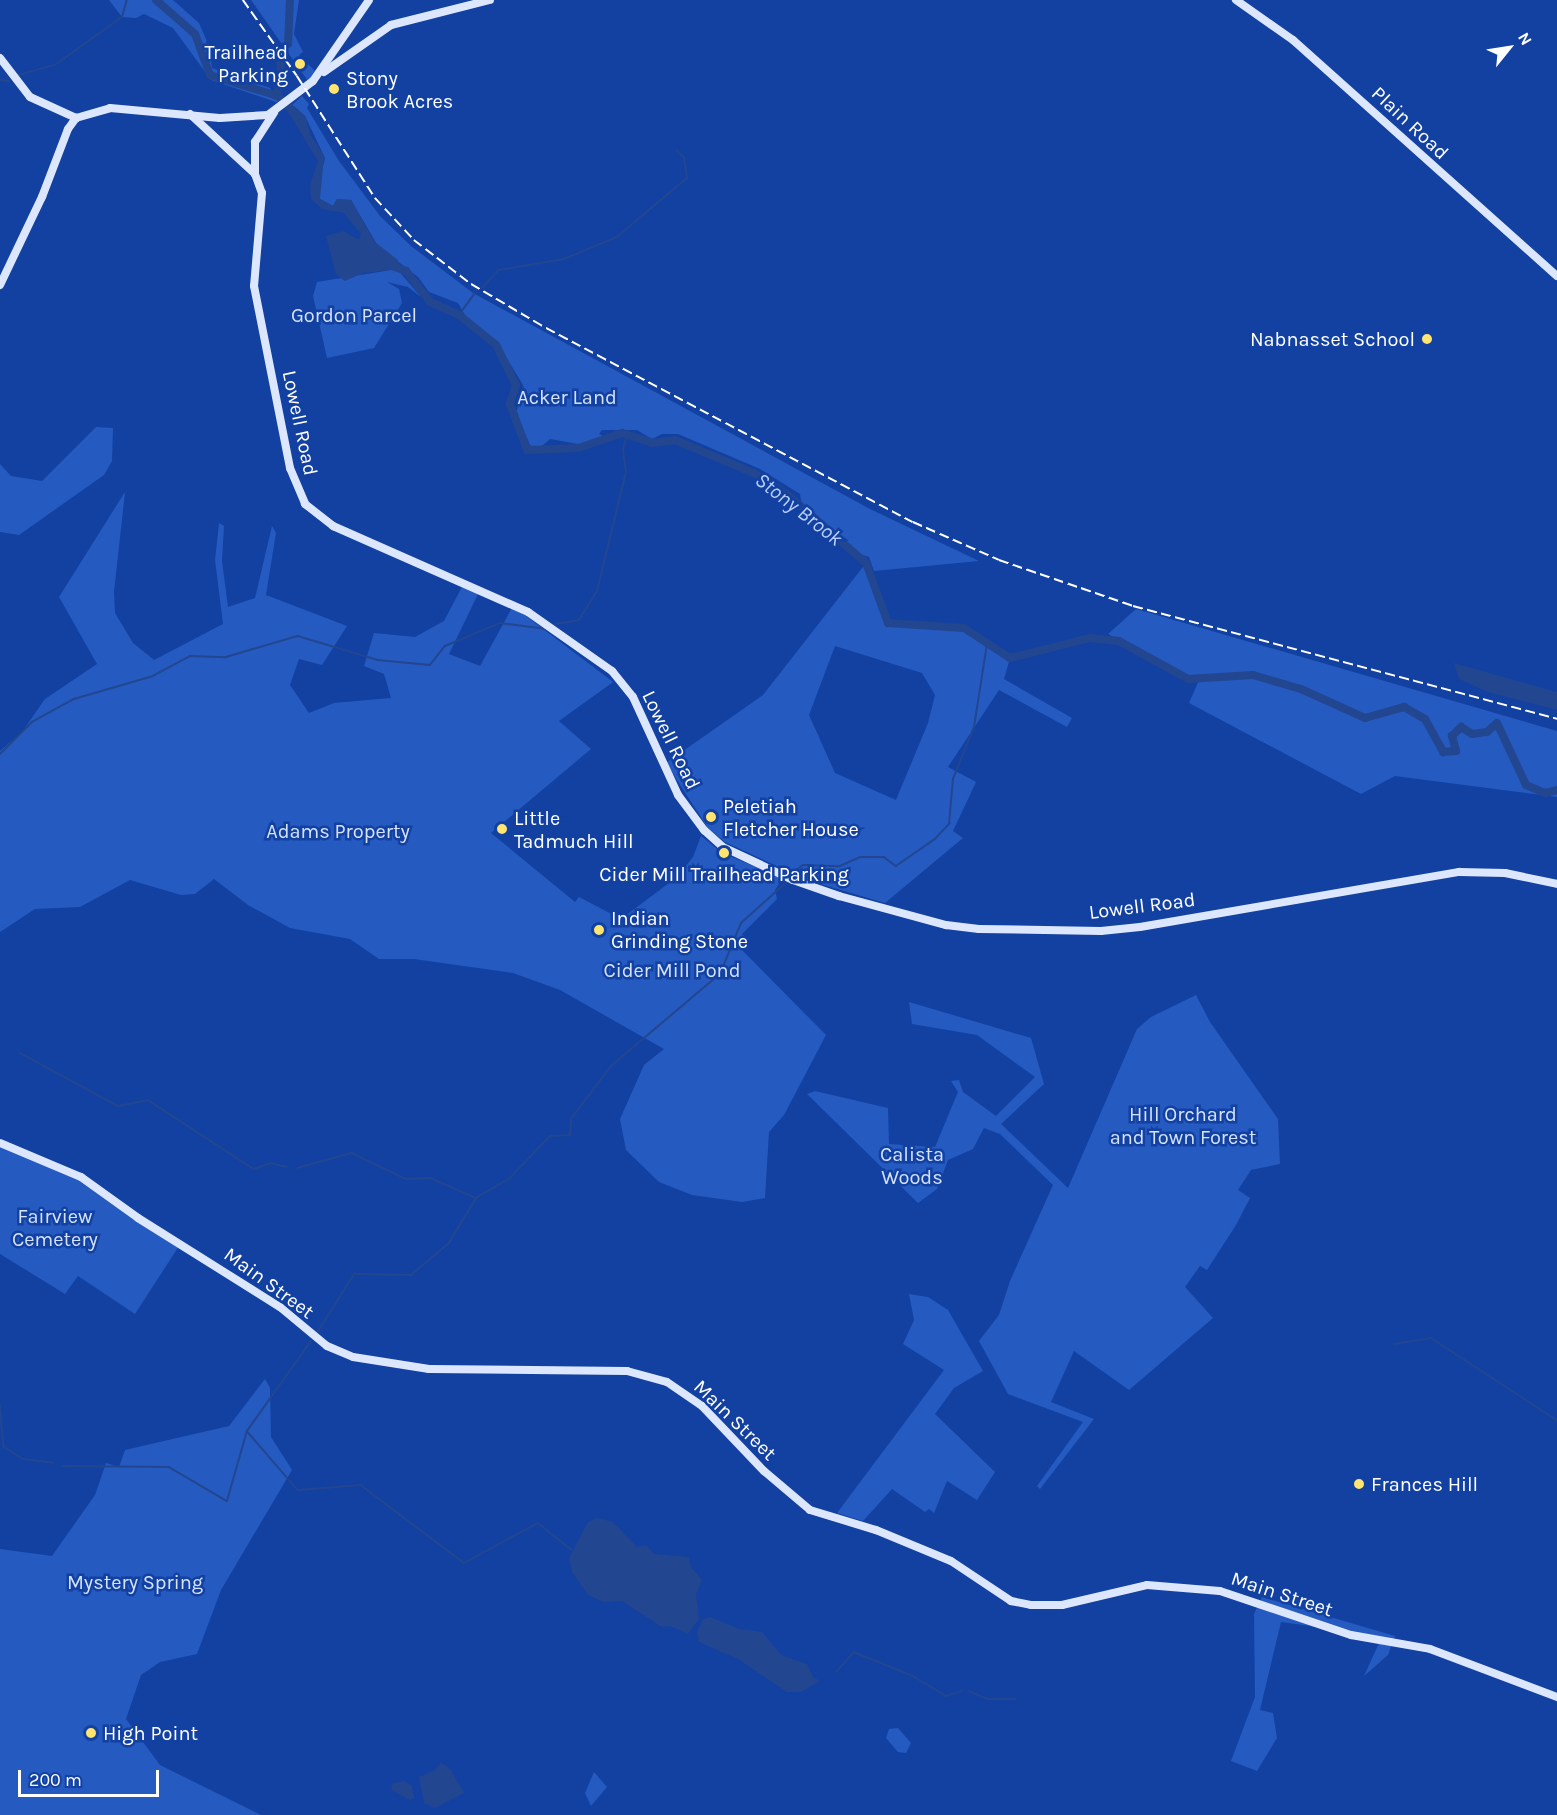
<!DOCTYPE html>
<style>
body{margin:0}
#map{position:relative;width:1557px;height:1815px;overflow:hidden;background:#1241a2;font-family:Karla,sans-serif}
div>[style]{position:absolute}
.green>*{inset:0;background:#255ac0}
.water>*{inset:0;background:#234690}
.stream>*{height:1.5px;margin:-0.75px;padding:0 0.75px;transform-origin:0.75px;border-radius:0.75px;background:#234690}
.river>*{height:8px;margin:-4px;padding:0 4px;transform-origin:4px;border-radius:4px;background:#234690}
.secondary>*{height:8px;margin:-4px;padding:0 4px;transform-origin:4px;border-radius:4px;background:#dce7fe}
.rail>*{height:1.5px;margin-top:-0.75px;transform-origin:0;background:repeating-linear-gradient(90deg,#fff 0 10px,transparent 0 14.5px)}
.dots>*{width:16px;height:16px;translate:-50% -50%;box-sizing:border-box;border:3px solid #1241a2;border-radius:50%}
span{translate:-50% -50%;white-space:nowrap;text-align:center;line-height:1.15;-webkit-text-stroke:5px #1241a2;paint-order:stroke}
.poi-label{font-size:20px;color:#fff}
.right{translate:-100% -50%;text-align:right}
.left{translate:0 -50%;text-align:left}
.street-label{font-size:20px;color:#fff}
.park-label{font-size:20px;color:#d5e3fe}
.water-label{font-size:21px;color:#b9d0fb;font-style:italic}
.north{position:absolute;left:1479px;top:18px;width:60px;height:60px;-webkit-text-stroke:4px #1241a2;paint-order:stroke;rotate:60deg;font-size:16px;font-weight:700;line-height:24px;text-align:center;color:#fff}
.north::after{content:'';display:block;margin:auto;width:21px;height:27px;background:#fff;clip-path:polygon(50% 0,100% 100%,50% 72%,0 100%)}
.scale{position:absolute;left:18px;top:1770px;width:141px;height:27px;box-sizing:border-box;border:3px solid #fff;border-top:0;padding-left:8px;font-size:18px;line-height:21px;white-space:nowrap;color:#fff;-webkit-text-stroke:4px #1241a2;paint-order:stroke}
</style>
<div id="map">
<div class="green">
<i style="clip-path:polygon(109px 0,173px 0,199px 23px,210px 48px,212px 68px,270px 88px,279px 103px,211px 80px,173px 28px,144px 14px,136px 18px,122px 17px)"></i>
<i style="clip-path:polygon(251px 0,299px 0,294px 34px,303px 52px,299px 55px,315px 71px,308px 81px)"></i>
<i style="clip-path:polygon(302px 96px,309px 104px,307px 108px,339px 161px,380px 216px,411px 246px,473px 293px,870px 509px,979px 561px,874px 571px,869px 557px,860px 554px,802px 506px,800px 494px,760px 469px,678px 434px,662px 434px,652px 439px,637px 430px,602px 430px,599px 434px,605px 437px,602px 440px,578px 444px,550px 439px,541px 447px,531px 447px,516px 414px,523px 385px,497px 342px,469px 322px,458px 303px,429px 292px,418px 277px,378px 246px,351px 200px,337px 199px,333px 206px,320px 199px,317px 192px,325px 158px,305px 116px,292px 105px)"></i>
<i style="clip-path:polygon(397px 269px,421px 297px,408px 287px,387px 282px,399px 289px,402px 303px,374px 348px,327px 358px,313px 296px,317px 282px)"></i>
<i style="clip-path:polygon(96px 427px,113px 428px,112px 461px,104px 475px,19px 535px,0 532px,0 464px,11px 476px,42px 481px)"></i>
<i style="clip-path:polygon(125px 492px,114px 592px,115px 613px,133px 643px,154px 660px,223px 624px,215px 560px,219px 523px,224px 526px,222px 561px,228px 607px,255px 598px,272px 526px,276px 533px,266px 595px,347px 626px,322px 665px,299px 659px,290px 685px,309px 713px,334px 703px,391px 698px,384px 674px,364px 666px,374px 633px,415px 637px,444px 621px,464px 583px,480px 590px,449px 654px,480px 666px,513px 606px,613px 682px,559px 721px,591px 749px,491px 833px,575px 902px,579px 897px,621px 919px,677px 877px,693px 857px,701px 836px,722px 853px,783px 878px,775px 890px,777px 899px,742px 934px,748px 940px,742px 950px,826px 1035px,784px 1115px,769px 1132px,765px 1198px,742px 1202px,692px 1195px,659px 1182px,626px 1150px,620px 1119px,644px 1065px,664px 1049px,560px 990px,513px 973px,414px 959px,379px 959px,350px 939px,290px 928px,248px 905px,214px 879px,195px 894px,181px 895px,130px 880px,80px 907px,35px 909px,0 932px,0 751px,22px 732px,45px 699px,97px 664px,59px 597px)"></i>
<i style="clip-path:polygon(evenodd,866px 563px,888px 623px,964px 628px,1010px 658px,1004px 679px,1072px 718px,1067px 727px,999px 690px,948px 767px,976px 782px,953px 831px,963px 838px,885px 903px,807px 880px,725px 842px,708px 828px,666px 763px,763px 695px,866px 563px,835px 646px,922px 673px,935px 695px,928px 723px,896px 800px,835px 773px,809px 715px,835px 646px)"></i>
<i style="clip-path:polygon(1136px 609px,1557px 731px,1557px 797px,1395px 776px,1361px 794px,1189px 703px,1200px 678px,1188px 679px,1108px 634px)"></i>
<i style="clip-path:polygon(1196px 995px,1210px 1022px,1278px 1119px,1280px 1164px,1251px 1170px,1238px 1190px,1250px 1198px,1236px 1225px,1207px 1270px,1200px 1266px,1185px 1287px,1213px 1318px,1129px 1390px,1074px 1351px,1051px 1402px,1094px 1419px,1040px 1489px,1037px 1486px,1083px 1422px,1008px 1394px,979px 1341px,999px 1315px,1010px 1281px,1053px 1185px,1000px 1134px,984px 1128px,973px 1149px,948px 1160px,937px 1189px,918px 1203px,807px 1094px,815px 1091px,888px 1108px,889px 1144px,935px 1147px,958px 1092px,951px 1081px,959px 1080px,963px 1092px,996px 1116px,1035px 1077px,977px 1035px,912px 1024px,909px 1002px,1031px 1038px,1044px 1084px,1001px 1124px,1068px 1188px,1137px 1029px,1151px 1017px)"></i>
<i style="clip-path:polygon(0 1147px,72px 1175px,179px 1246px,135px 1314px,78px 1276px,65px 1294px,0 1254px)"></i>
<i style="clip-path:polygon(909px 1294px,928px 1297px,948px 1310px,983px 1371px,954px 1388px,935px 1414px,995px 1472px,977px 1500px,947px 1481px,934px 1513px,929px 1509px,925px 1512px,892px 1489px,863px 1521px,837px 1513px,944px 1370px,903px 1344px,914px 1320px)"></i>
<i style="clip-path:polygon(265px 1379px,270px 1388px,271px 1437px,292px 1470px,221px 1590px,197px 1654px,160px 1662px,141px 1675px,126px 1719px,160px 1765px,261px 1815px,0 1815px,0 1549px,52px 1556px,95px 1495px,106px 1463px,119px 1467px,125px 1450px,229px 1426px)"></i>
<i style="clip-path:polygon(1262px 1597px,1395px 1636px,1388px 1655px,1364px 1676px,1379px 1643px,1332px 1629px,1281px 1622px,1260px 1710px,1273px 1713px,1277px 1738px,1257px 1771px,1231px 1761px,1255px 1697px,1254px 1614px)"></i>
<i style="clip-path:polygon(898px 1728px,911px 1743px,906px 1753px,898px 1752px,886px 1738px,889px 1729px)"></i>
<i style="clip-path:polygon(594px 1772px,607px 1787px,591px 1806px,585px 1793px)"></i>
</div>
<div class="water">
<i style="clip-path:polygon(294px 106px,305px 116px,310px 134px,324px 156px,320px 199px,333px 206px,337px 199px,351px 200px,375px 242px,398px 260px,399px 269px,363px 273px,345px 281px,336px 274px,326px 236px,343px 231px,359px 240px,361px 234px,344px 213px,322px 209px,311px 199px,310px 185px,318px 161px,288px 112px)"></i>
<i style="clip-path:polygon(1454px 663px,1557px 692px,1557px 710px,1488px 692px,1459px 679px)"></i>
<i style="clip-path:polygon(597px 1518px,613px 1522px,637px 1547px,646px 1545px,654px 1554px,689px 1557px,691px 1567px,702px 1580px,696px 1594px,699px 1619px,688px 1634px,670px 1626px,662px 1627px,622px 1601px,603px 1602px,588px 1595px,572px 1572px,569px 1558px,588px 1522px)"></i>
<i style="clip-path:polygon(710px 1617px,739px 1629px,762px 1632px,781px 1655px,807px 1664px,813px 1677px,820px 1681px,801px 1692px,787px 1692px,738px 1659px,699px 1642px,697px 1632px,703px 1619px)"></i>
<i style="clip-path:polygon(441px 1762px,451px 1770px,464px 1793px,435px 1808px,424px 1803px,419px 1777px,435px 1770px)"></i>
<i style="clip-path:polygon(405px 1781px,412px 1786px,414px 1798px,410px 1800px,391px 1790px,393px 1783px)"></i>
</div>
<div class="stream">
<i style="left:19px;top:75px;width:37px;rotate:-16deg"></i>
<i style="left:55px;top:65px;width:82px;rotate:-35.6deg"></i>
<i style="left:122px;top:17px;width:18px;rotate:-74deg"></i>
<i style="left:0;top:80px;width:9px;rotate:6deg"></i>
<i style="left:482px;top:288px;width:25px;rotate:-47deg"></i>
<i style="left:499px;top:270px;width:66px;rotate:-9.6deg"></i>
<i style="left:564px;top:259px;width:57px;rotate:-22.5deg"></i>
<i style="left:617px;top:237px;width:92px;rotate:-40.1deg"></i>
<i style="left:687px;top:178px;width:20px;rotate:-99deg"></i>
<i style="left:684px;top:158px;width:10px;rotate:-135deg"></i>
<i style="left:459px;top:315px;width:27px;rotate:-54deg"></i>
<i style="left:555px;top:624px;width:24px;rotate:-9deg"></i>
<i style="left:579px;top:620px;width:34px;rotate:-58deg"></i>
<i style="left:597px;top:591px;width:122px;rotate:-76.3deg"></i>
<i style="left:626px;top:472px;width:22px;rotate:-98deg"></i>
<i style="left:623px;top:450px;width:16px;rotate:-75deg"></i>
<i style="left:0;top:754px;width:45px;rotate:-45deg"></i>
<i style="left:32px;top:722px;width:48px;rotate:-28.7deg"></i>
<i style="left:74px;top:699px;width:82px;rotate:-16.2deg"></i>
<i style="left:153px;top:676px;width:42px;rotate:-28.4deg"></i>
<i style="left:190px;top:656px;width:36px;rotate:2deg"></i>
<i style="left:226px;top:657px;width:75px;rotate:-16.3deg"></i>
<i style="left:298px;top:636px;width:84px;rotate:16.7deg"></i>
<i style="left:378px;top:660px;width:52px;rotate:5.5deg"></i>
<i style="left:430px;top:665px;width:24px;rotate:-52deg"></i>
<i style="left:445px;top:646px;width:60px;rotate:-22.7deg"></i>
<i style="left:500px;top:623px;width:47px;rotate:7.3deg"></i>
<i style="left:794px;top:872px;width:11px;rotate:-38deg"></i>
<i style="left:803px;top:865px;width:37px;rotate:2deg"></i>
<i style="left:840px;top:866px;width:22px;rotate:-24deg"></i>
<i style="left:860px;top:857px;width:24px"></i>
<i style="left:884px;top:857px;width:15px;rotate:37deg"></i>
<i style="left:896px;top:866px;width:47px;rotate:-34.7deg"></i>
<i style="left:935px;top:839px;width:21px;rotate:-47deg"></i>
<i style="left:949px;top:824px;width:45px;rotate:-84.9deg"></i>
<i style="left:953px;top:779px;width:56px;rotate:-68deg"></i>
<i style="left:974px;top:727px;width:84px;rotate:-81.1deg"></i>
<i style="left:20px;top:1053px;width:111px;rotate:28.4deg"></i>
<i style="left:118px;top:1106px;width:31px;rotate:-11deg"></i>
<i style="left:148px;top:1100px;width:126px;rotate:33.1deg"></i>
<i style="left:254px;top:1169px;width:18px;rotate:-19deg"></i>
<i style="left:271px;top:1163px;width:16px;rotate:14deg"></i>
<i style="left:297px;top:1168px;width:57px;rotate:-15.3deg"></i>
<i style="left:352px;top:1153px;width:60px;rotate:25.7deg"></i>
<i style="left:406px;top:1179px;width:25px;rotate:-2deg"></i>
<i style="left:431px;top:1178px;width:49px;rotate:24deg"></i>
<i style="left:317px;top:1333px;width:70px;rotate:-57.9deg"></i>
<i style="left:354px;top:1274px;width:57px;rotate:1deg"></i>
<i style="left:411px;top:1275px;width:50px;rotate:-40.1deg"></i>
<i style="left:449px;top:1243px;width:52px;rotate:-59deg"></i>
<i style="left:476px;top:1198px;width:38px;rotate:-30deg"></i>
<i style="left:509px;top:1179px;width:59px;rotate:-46.4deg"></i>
<i style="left:550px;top:1136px;width:20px;rotate:-3deg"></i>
<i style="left:570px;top:1135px;width:16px;rotate:-86deg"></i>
<i style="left:571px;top:1119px;width:66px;rotate:-53deg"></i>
<i style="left:611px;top:1066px;width:143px;rotate:-40.2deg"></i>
<i style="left:720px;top:974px;width:55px;rotate:-67.6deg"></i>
<i style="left:741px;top:923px;width:62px;rotate:-41.7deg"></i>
<i style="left:1394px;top:1344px;width:37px;rotate:-9deg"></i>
<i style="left:1431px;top:1338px;width:150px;rotate:33.1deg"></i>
<i style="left:0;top:1404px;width:43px;rotate:84.7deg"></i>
<i style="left:4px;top:1447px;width:22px;rotate:32deg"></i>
<i style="left:23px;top:1459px;width:31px;rotate:7deg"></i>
<i style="left:247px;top:1431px;width:78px;rotate:49.2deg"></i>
<i style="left:298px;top:1490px;width:63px;rotate:-4.5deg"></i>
<i style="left:361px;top:1485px;width:129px;rotate:37.1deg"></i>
<i style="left:464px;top:1563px;width:84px;rotate:-28.4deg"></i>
<i style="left:538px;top:1523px;width:43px;rotate:38.5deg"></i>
<i style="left:63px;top:1466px;width:106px;rotate:0.5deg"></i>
<i style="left:169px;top:1467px;width:67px;rotate:30.4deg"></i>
<i style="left:227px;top:1501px;width:73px;rotate:-74.1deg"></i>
<i style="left:247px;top:1431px;width:110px;rotate:-54.6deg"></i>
<i style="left:836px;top:1672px;width:27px;rotate:-48deg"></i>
<i style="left:854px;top:1652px;width:64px;rotate:22.1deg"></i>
<i style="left:913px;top:1676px;width:39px;rotate:31deg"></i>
<i style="left:946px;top:1696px;width:17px;rotate:-17deg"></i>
<i style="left:969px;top:1691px;width:21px;rotate:23deg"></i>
<i style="left:988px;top:1699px;width:27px"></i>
</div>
<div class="river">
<i style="left:156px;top:0;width:52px;rotate:41.1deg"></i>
<i style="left:195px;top:34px;width:44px;rotate:69.9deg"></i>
<i style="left:210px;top:75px;width:71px;rotate:17.2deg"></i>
<i style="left:278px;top:96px;width:28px;rotate:46deg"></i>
<i style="left:288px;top:44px;width:44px;rotate:-87.4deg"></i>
<i style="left:276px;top:96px;width:22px;rotate:-74deg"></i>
<i style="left:282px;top:75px;width:15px;rotate:-98deg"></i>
<i style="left:389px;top:265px;width:18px;rotate:19deg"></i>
<i style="left:406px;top:271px;width:39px;rotate:52deg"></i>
<i style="left:430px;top:302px;width:32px;rotate:24deg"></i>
<i style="left:459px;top:315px;width:48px;rotate:39deg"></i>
<i style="left:496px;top:345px;width:45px;rotate:63.4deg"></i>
<i style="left:516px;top:385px;width:20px;rotate:108deg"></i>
<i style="left:510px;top:404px;width:49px;rotate:69.7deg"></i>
<i style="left:527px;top:450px;width:52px;rotate:-2.2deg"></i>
<i style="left:579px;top:448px;width:46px;rotate:-19.2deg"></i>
<i style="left:622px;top:433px;width:32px;rotate:18deg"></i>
<i style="left:652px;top:443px;width:23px;rotate:-7deg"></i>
<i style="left:675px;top:440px;width:86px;rotate:22.7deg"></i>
<i style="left:754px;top:473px;width:42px;rotate:33.3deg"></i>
<i style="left:789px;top:496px;width:102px;rotate:41deg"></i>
<i style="left:866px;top:563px;width:64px;rotate:69.9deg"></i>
<i style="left:888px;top:623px;width:76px;rotate:3.8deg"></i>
<i style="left:964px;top:628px;width:55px;rotate:33.1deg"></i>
<i style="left:1010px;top:658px;width:82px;rotate:-14deg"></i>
<i style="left:1090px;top:638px;width:29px;rotate:6deg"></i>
<i style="left:1119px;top:641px;width:79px;rotate:28.8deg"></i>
<i style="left:1188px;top:679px;width:65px;rotate:-3.5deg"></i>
<i style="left:1253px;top:675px;width:50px;rotate:16.3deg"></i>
<i style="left:1301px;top:689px;width:70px;rotate:24.4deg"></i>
<i style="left:1365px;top:718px;width:41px;rotate:-15.8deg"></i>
<i style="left:1404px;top:707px;width:24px;rotate:30deg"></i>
<i style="left:1425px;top:719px;width:38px;rotate:61deg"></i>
<i style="left:1443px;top:752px;width:13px;rotate:-4deg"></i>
<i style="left:1456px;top:751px;width:16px;rotate:-105deg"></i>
<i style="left:1452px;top:736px;width:13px;rotate:-45deg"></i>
<i style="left:1461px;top:727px;width:13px;rotate:32deg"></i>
<i style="left:1472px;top:734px;width:15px;rotate:-8deg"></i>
<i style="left:1487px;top:732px;width:13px;rotate:-42deg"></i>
<i style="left:1497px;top:723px;width:68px;rotate:64.9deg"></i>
<i style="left:1526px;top:785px;width:21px;rotate:23deg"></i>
<i style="left:1545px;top:793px;width:12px;rotate:-14deg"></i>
</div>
<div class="secondary">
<i style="left:1236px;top:0;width:70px;rotate:35.1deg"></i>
<i style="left:1293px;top:40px;width:354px;rotate:41.8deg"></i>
<i style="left:0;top:58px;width:49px;rotate:52.4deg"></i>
<i style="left:30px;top:97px;width:51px;rotate:24.5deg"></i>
<i style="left:324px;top:72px;width:82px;rotate:-35deg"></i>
<i style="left:391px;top:25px;width:102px;rotate:-14.2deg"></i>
<i style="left:190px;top:114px;width:88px;rotate:42.7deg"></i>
<i style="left:255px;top:174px;width:20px;rotate:70deg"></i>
<i style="left:262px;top:193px;width:93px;rotate:94.9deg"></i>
<i style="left:254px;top:286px;width:186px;rotate:78.8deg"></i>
<i style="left:290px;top:468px;width:39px;rotate:67deg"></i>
<i style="left:305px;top:504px;width:36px;rotate:38deg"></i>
<i style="left:333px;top:526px;width:213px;rotate:23.8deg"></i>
<i style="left:528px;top:612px;width:103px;rotate:35.1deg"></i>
<i style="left:612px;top:671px;width:33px;rotate:51deg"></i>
<i style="left:633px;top:697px;width:108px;rotate:65.3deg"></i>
<i style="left:678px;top:795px;width:44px;rotate:53.4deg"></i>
<i style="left:704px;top:830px;width:25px;rotate:42deg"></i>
<i style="left:723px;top:847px;width:77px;rotate:25.2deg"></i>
<i style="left:793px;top:880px;width:49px;rotate:19.2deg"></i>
<i style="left:839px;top:896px;width:111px;rotate:15.2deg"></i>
<i style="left:946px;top:925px;width:33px;rotate:7deg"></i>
<i style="left:979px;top:929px;width:122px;rotate:0.9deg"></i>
<i style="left:1101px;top:931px;width:39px;rotate:-6deg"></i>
<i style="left:1140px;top:927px;width:324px;rotate:-9.8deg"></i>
<i style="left:1459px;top:872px;width:46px;rotate:1.2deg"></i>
<i style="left:1505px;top:873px;width:53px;rotate:11.9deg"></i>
<i style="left:255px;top:174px;width:32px;rotate:-90deg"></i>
<i style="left:255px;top:142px;width:35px;rotate:-57deg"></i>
<i style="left:0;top:285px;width:98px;rotate:-64.5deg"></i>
<i style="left:42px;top:197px;width:73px;rotate:-69.1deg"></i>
<i style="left:68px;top:129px;width:14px;rotate:-54deg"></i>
<i style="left:76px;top:118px;width:35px;rotate:-16deg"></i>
<i style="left:110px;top:108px;width:110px;rotate:5.2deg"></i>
<i style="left:220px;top:118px;width:48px;rotate:-3.6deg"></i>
<i style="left:268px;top:115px;width:56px;rotate:-37.1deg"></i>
<i style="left:313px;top:81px;width:98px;rotate:-55.3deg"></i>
<i style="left:0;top:1143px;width:88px;rotate:22.8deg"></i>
<i style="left:81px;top:1177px;width:70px;rotate:35.7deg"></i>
<i style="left:138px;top:1218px;width:168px;rotate:32.1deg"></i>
<i style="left:280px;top:1307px;width:61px;rotate:39.7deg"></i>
<i style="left:327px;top:1346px;width:28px;rotate:23deg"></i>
<i style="left:353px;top:1357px;width:77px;rotate:9deg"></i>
<i style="left:429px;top:1369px;width:198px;rotate:0.6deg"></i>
<i style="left:627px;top:1371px;width:41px;rotate:15.4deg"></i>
<i style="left:667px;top:1382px;width:42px;rotate:34.4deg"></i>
<i style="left:702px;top:1406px;width:90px;rotate:46.4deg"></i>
<i style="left:764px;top:1471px;width:60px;rotate:40.3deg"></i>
<i style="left:810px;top:1510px;width:69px;rotate:16.9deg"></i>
<i style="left:876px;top:1530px;width:81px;rotate:22.5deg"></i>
<i style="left:951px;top:1561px;width:72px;rotate:33.7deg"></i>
<i style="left:1011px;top:1601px;width:20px;rotate:11deg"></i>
<i style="left:1031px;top:1605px;width:31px"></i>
<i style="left:1062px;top:1605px;width:87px;rotate:-13.2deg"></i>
<i style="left:1147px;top:1585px;width:73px;rotate:4.7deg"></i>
<i style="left:1220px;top:1591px;width:138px;rotate:18.6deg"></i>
<i style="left:1351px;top:1635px;width:80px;rotate:10deg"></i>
<i style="left:1430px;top:1649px;width:136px;rotate:20.7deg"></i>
</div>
<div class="rail">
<i style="left:243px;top:0;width:93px;rotate:54.6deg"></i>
<i style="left:297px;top:76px;width:145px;rotate:57.4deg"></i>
<i style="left:375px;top:198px;width:57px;rotate:47.1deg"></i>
<i style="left:414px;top:240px;width:72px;rotate:37.7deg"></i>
<i style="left:471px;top:284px;width:87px;rotate:30.4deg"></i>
<i style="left:546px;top:328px;width:415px;rotate:27.9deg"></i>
<i style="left:913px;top:522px;width:94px;rotate:23.8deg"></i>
<i style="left:999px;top:560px;width:142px;rotate:18.9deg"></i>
<i style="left:1133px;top:606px;width:439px;rotate:14.9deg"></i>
</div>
<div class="dots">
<i style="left:300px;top:64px;background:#ffe570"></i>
<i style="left:334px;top:89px;background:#ffe570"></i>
<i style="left:1427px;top:339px;background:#ffe570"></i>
<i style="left:711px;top:817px;background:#ffe570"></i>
<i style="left:502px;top:829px;background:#ffe570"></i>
<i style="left:724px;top:853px;background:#ffe570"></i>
<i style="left:599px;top:930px;background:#ffe570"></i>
<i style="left:1359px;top:1484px;background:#ffe570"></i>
<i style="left:91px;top:1733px;background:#ffe570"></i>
</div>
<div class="poi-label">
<span class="right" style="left:288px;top:64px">Trailhead<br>Parking</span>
<span class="left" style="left:346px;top:90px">Stony<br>Brook Acres</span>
<span class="right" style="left:1415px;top:339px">Nabnasset School</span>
<span class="left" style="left:723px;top:818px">Peletiah<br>Fletcher House</span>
<span class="left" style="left:514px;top:830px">Little<br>Tadmuch Hill</span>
<span style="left:724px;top:874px">Cider Mill Trailhead Parking</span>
<span class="left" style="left:611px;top:930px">Indian<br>Grinding Stone</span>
<span class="left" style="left:1371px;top:1484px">Frances Hill</span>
<span class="left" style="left:103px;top:1733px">High Point</span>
</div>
<div class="street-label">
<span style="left:1410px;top:123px;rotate:43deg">Plain Road</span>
<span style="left:300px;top:423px;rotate:78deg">Lowell Road</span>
<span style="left:671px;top:740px;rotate:64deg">Lowell Road</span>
<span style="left:1142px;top:906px;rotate:-7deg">Lowell Road</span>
<span style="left:269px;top:1283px;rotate:36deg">Main Street</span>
<span style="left:735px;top:1420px;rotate:44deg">Main Street</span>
<span style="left:1282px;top:1594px;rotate:18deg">Main Street</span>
</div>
<div class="park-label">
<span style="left:354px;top:315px">Gordon Parcel</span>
<span style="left:567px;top:397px">Acker Land</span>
<span style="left:338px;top:831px">Adams Property</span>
<span style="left:672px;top:970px">Cider Mill Pond</span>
<span style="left:1183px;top:1126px">Hill Orchard<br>and Town Forest</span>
<span style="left:912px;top:1166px">Calista<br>Woods</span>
<span style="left:55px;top:1228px">Fairview<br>Cemetery</span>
<span style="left:135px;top:1582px">Mystery Spring</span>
</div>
<div class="water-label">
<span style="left:799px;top:509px;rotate:38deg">Stony Brook</span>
</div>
<div class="north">N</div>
<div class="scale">200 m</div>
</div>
